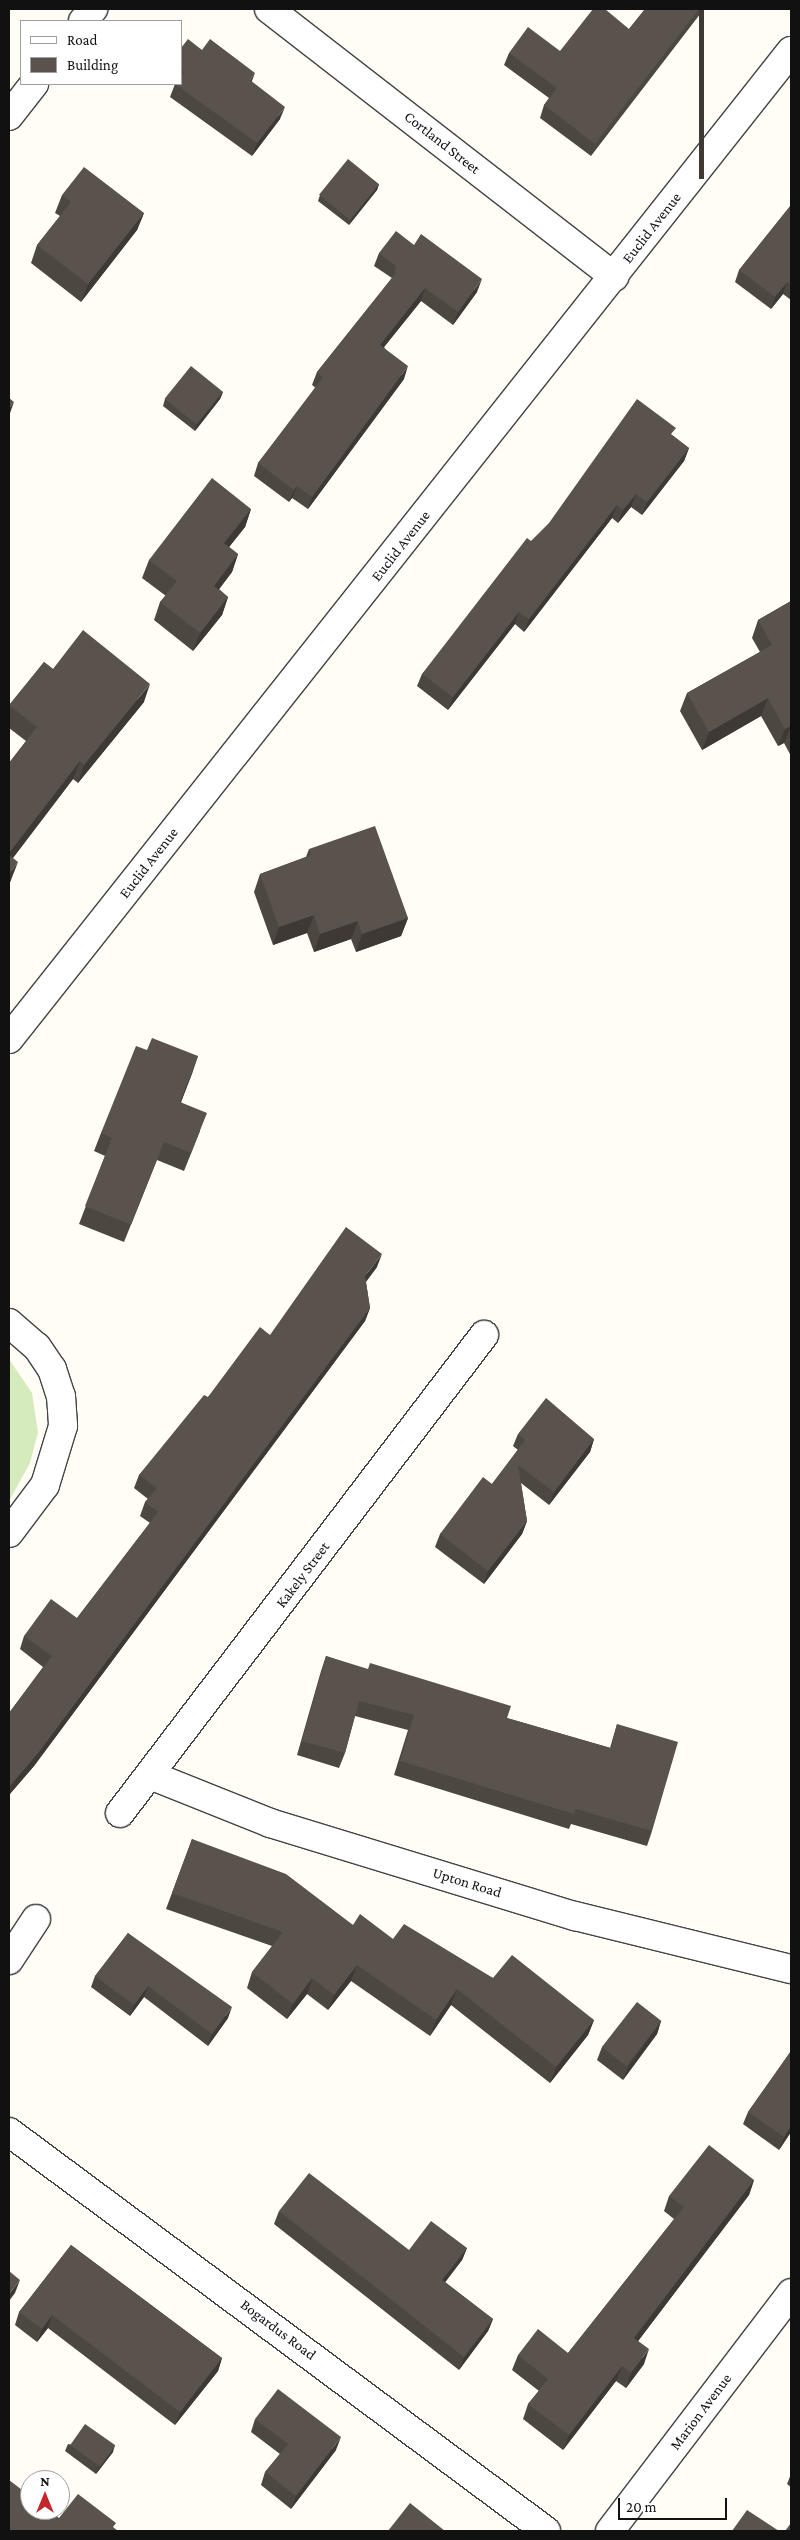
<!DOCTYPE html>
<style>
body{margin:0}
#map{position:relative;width:800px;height:2540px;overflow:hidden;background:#fffdf5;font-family:"Crimson Pro",serif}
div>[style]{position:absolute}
.green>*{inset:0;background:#d5ebbd}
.roads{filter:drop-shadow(1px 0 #444) drop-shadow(-1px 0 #444) drop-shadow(0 1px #444) drop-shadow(0 -1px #444)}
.minor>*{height:28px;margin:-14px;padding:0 14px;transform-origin:14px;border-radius:14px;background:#fff}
.wall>*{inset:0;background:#4d4742}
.shaded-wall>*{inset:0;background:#3f3936;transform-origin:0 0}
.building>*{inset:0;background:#5a524d;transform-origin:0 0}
span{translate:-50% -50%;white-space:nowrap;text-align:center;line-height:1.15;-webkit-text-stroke:5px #fff;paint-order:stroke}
.street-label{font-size:15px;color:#111}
.frame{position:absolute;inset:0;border:10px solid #111;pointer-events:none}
.legend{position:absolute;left:20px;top:20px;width:162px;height:65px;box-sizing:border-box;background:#fff;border:1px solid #a0a0a0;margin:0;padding:6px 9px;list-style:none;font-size:15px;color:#111}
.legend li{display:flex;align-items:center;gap:10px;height:25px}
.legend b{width:25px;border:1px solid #a0a0a0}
.north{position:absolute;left:20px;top:2470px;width:50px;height:50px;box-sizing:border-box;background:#fff;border:1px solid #a0a0a0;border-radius:50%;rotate:0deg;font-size:14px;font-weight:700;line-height:20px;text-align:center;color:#111}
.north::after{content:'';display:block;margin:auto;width:18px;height:22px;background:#c4262e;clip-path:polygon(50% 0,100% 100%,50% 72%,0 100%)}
.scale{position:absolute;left:618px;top:2498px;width:109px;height:22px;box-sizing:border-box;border:2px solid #111;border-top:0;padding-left:6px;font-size:15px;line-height:18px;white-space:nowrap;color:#111;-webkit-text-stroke:4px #fff;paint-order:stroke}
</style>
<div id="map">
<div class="green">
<i style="clip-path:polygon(9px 1359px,32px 1393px,38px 1432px,30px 1463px,9px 1501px)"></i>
</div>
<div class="roads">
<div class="minor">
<i style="left:269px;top:9px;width:437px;rotate:37.8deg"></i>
<i style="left:83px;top:21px;width:16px;rotate:-50deg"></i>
<i style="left:9px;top:116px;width:41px;rotate:-52deg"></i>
<i style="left:9px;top:1039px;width:1260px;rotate:-51.64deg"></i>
<i style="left:9px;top:1323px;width:37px;rotate:41deg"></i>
<i style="left:37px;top:1347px;width:27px;rotate:56deg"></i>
<i style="left:52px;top:1369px;width:28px;rotate:72deg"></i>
<i style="left:61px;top:1396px;width:30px;rotate:86deg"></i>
<i style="left:63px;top:1426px;width:62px;rotate:107deg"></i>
<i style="left:45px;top:1485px;width:60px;rotate:126.9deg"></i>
<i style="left:150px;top:1775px;width:129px;rotate:21.8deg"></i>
<i style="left:270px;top:1823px;width:319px;rotate:17deg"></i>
<i style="left:575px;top:1916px;width:222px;rotate:13.8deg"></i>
<i style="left:120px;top:1813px;width:601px;rotate:-52.71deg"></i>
<i style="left:9px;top:1960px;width:49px;rotate:-56.6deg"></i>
<i style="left:9px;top:2132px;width:669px;rotate:36.61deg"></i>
<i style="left:610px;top:2531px;width:299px;rotate:-52.7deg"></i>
</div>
</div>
<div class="wall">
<i style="clip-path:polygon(645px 9px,704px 9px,591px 156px,540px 118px,544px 105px,549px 98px,504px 65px,509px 53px,560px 51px,629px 29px)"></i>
<i style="clip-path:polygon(181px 48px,202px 50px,252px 82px,280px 119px,252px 156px,170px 97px,175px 84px,181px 84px)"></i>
<i style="clip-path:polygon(379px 184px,377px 190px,349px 225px,318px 201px,320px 195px)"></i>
<i style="clip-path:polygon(62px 195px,144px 213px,137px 230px,81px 302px,31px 263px,37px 245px,60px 216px,55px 213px)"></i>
<i style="clip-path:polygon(791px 205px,791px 300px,783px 294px,771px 309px,735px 282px,739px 270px)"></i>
<i style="clip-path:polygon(414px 245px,477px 292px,453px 325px,421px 301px,384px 347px,404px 379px,308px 509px,292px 498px,289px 502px,254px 476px,258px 463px,316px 388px,312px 385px,317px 372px,392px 278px,374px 266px,379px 253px)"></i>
<i style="clip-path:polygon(223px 392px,220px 399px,195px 431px,163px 406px,165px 399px)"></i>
<i style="clip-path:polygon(673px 436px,689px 448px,684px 461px,642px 515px,631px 507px,618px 523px,612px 518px,524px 632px,515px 624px,448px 710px,417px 686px,422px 674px)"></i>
<i style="clip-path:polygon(251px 509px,245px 527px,229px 547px,238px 554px,232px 572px,219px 589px,228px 597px,222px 615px,193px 651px,154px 620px,160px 602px,166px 596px,142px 578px,149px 560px)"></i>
<i style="clip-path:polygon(791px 601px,791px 756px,784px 743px,778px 746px,761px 716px,702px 750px,680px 711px,687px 693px,760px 652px,752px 638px,758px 620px)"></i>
<i style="clip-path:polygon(44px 662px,53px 669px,144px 702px,78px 783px,73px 779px,13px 858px,11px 880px,9px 884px,9px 763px,26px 741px,9px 728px,9px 706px)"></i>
<i style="clip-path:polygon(309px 849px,408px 918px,401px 936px,356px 952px,351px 939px,314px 952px,307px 933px,273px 945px,254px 892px,260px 874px,306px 857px)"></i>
<i style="clip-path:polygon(147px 1050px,198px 1056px,181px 1102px,200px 1131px,184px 1171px,157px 1160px,124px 1242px,79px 1224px,105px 1156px,94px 1151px,101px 1133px)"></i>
<i style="clip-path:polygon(377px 1267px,366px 1282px,370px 1308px,365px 1321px,34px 1766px,9px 1795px,9px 1713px,43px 1667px,20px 1649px,24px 1636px,77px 1618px,150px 1523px,140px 1516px,145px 1502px,148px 1499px,134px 1488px,139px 1475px,208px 1397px,270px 1335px)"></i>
<i style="clip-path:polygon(518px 1434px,594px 1439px,590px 1452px,549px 1505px,521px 1483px,527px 1521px,522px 1534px,484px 1584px,435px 1547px,440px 1534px,492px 1484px,518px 1450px,513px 1446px)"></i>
<i style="clip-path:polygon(326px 1656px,507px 1718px,610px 1748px,617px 1724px,652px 1831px,647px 1846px,571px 1824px,569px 1829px,394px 1775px,408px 1730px,355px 1716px,345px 1753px,339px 1768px,297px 1755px,321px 1671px)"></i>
<i style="clip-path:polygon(192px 1839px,353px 1925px,393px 1939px,493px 1978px,594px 2020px,588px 2035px,550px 2083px,451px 2005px,430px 2036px,351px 1981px,328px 2010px,307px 1994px,287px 2019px,247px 1988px,252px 1972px,272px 1946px,166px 1909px)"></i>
<i style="clip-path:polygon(128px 1933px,228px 2018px,208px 2046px,144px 1997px,130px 2016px,91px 1987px,95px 1976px)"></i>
<i style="clip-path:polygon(661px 2021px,657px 2034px,623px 2080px,597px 2060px,602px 2047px)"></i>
<i style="clip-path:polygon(791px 2051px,791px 2132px,779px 2150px,743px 2124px,748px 2112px)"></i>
<i style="clip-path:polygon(754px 2180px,749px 2195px,638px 2341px,644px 2364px,626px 2388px,616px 2381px,563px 2450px,523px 2419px,528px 2404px,539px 2391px,512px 2370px,518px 2355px,568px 2353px,674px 2219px,664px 2211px,669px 2196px)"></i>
<i style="clip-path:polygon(279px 2211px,409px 2250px,467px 2248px,462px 2260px,445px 2282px,493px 2319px,488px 2331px,459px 2370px,274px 2224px)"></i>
<i style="clip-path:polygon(71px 2245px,222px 2358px,218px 2371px,175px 2425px,48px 2328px,37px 2342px,15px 2325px,19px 2312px)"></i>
<i style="clip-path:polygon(255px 2419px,336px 2450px,291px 2509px,261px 2485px,265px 2472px,280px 2454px,251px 2432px)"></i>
<i style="clip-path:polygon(68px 2444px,113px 2452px,96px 2474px,65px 2451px)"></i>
<i style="clip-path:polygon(791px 2474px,791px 2487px,787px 2484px)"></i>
</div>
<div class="shaded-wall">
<i style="left:699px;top:9px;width:5px;height:170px"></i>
<i style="clip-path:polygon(255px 73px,250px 86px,250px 80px)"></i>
<i style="clip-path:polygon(285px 107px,280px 119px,252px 156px,257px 143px)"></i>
<i style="clip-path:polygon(379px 184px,377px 190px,349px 225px,352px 218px)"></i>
<i style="clip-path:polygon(144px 213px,137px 230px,81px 302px,88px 284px)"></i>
<i style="clip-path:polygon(482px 279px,477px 292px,453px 325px,458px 312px)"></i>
<i style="clip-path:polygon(787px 282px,783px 294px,771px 309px,775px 297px)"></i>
<i style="clip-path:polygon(425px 288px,421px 301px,376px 357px,380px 345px)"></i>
<i style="clip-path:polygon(408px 366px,404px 379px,308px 509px,312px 497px)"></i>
<i style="clip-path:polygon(223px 392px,220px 399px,195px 431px,197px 424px)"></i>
<i style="clip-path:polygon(14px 402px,9px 416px,9px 408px)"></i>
<i style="clip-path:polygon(689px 448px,684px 461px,642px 515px,647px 502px)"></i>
<i style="clip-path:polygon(297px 486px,292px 498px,289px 502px,294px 490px)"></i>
<i style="clip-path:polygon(636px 494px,631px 507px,618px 523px,623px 510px)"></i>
<i style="clip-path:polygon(617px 505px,612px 518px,524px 632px,529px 619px)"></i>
<i style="clip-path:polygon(251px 509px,245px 527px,218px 561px,224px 543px)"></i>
<i style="clip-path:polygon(238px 554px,232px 572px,208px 604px,214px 586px)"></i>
<i style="clip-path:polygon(228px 597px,222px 615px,193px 651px,200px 633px)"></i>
<i style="clip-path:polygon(519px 612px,515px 624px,448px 710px,453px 697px)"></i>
<i style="clip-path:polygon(150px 684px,144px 702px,78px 783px,84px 765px)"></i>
<i style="clip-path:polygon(768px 698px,761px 716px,702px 750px,709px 732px)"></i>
<i style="clip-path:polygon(791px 726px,784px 743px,778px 746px,785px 729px)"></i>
<i style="clip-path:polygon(80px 761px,73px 779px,9px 863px,9px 853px)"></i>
<i style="clip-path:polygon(18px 862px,11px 880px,9px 884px,9px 874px)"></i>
<i style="clip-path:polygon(314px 915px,307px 933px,273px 945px,279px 927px)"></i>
<i style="clip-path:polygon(408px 918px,401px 936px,356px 952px,362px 934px)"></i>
<i style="clip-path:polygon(358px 921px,351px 939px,314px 952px,320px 934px)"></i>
<i style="clip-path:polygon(198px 1056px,192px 1074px,174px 1120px,180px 1102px)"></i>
<i style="clip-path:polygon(382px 1254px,377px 1267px,360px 1289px,365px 1276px)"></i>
<i style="clip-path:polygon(370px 1308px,365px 1321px,34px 1766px,9px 1795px,9px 1787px)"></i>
<i style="clip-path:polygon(594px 1439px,590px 1452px,549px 1505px,554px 1492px)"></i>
<i style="clip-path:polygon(527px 1521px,522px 1534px,484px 1584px,488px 1571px)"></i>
<i style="clip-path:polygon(357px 1965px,351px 1981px,328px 2010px,334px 1995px)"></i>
<i style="clip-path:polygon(312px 1978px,307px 1994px,287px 2019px,293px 2004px)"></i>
<i style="clip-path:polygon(148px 1986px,144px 1997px,130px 2016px,134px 2005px)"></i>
<i style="clip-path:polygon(457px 1989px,451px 2005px,430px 2036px,436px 2020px)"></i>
<i style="clip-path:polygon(232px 2007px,228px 2018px,208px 2046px,212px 2034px)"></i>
<i style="clip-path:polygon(594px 2020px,588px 2035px,550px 2083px,556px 2067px)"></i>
<i style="clip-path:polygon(661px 2021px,657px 2034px,623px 2080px,628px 2067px)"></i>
<i style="clip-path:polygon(791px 2126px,791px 2132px,779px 2150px,784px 2137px)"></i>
<i style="clip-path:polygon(754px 2180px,749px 2195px,629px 2353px,634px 2338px)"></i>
<i style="clip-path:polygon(467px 2248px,462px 2260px,437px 2293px,442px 2280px)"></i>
<i style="clip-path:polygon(20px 2280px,15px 2293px,9px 2301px,9px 2294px)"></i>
<i style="clip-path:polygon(52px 2315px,48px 2328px,37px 2342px,42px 2329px)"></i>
<i style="clip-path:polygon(493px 2319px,488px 2331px,459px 2370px,464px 2357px)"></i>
<i style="clip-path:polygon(649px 2349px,644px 2364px,626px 2388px,631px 2373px)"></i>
<i style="clip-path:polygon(222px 2358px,218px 2371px,175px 2425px,180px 2412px)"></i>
<i style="clip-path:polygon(622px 2366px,616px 2381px,563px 2450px,569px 2435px)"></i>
<i style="clip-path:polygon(341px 2437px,336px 2450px,291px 2509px,296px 2496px)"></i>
<i style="clip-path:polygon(115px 2445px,113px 2452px,96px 2474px,98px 2468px)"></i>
</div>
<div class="building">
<i style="clip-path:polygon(593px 9px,605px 9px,629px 29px,645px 9px,699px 9px,595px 144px,544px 105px,557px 88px,509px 53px,528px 27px,560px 51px)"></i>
<i style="clip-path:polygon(188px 39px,202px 50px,210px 39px,255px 73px,250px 80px,285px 107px,257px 143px,175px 84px,181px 84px,181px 76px,184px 72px,181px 70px,181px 48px)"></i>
<i style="left:348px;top:159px;width:40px;height:46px;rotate:39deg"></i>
<i style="clip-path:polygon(84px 167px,144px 213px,88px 284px,37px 245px,71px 202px,62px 195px)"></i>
<i style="clip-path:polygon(791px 205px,791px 285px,787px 282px,775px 297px,739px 270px)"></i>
<i style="clip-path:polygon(396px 231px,414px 245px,421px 234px,482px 279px,458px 312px,425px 288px,380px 345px,408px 366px,312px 497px,297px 486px,294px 490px,258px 463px,323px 377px,317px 372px,395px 274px,396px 266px,379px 253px)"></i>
<i style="left:191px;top:366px;width:41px;height:42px;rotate:39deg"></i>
<i style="clip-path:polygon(9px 398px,14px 402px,9px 408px)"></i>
<i style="clip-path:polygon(637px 399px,676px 428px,671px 434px,689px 448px,647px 502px,636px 494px,623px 510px,617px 505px,529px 619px,519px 612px,453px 697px,422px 674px,527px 538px,531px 541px,549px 523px)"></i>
<i style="clip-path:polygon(212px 478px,251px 509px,224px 543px,238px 554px,214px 586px,228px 597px,200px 633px,160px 602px,177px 581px,149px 560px)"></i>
<i style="clip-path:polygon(791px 601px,791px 726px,785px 729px,768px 698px,709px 732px,687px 693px,772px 645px,758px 620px)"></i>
<i style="clip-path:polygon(83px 630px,150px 684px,84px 765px,80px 761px,9px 853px,9px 763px,37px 727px,9px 705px,44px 662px,53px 669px)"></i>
<i style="clip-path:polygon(375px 826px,408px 918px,362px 934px,358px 921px,320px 934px,314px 915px,279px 927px,260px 874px,311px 855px,309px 849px)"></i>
<i style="clip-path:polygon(9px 855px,18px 862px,9px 874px)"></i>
<i style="clip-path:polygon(152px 1038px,198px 1056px,180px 1102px,207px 1113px,191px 1153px,164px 1142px,131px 1225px,85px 1206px,112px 1138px,101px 1133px,136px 1046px,147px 1050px)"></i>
<i style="clip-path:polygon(346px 1227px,382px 1254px,365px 1276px,370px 1308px,39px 1752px,9px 1787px,9px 1713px,52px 1656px,24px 1636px,51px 1599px,77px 1618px,158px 1512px,145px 1502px,157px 1488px,139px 1475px,204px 1395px,208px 1397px,260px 1327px,270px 1335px)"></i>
<i style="clip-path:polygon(546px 1398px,594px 1439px,554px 1492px,518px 1465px,527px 1521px,488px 1571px,440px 1534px,483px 1477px,492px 1484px,525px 1440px,518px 1434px)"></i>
<i style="clip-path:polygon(326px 1656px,368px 1669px,370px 1663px,511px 1706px,507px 1718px,611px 1748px,617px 1724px,678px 1742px,652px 1831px,576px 1809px,574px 1814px,400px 1761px,414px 1715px,359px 1701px,345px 1753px,302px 1741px)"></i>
<i style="clip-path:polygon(192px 1839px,286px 1874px,353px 1925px,360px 1914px,393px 1939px,404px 1924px,493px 1978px,512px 1955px,594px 2020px,556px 2067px,457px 1989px,436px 2020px,357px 1965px,334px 1995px,312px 1978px,293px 2004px,252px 1972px,283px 1932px,172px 1893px)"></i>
<i style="clip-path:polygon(128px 1933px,232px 2007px,212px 2034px,148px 1986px,134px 2005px,95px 1976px)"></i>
<i style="left:637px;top:2002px;width:31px;height:57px;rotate:38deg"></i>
<i style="clip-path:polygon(791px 2051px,791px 2126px,784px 2137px,748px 2112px)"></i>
<i style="clip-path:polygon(709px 2145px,754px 2180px,634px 2338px,649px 2349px,631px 2373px,622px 2366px,569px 2435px,528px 2404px,548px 2379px,518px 2355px,538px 2329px,568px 2353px,684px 2207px,669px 2196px)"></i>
<i style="clip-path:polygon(309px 2173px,409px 2250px,431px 2221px,467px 2248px,442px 2280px,493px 2319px,464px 2357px,279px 2211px)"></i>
<i style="clip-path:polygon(71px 2245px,222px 2358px,180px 2412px,52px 2315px,42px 2329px,19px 2312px)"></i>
<i style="clip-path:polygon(9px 2271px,20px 2280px,9px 2294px)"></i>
<i style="clip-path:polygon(278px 2389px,341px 2437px,296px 2496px,265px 2472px,288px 2444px,255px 2419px)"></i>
<i style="left:85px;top:2424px;width:37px;height:26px;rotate:35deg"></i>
<i style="clip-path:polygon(9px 2480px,30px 2496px,30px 2510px,49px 2510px,59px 2518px,78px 2494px,116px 2523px,113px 2527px,118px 2531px,9px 2531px)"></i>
<i style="clip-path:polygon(410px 2503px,445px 2531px,388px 2531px)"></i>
<i style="clip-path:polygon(747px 2510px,779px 2531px,732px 2531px)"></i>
<i style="clip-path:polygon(791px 2523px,791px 2531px,785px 2531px)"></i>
</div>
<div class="street-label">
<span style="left:442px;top:143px;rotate:38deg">Cortland Street</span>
<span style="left:652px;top:228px;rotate:-52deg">Euclid Avenue</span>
<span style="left:401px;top:546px;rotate:-52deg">Euclid Avenue</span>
<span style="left:149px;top:863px;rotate:-52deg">Euclid Avenue</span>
<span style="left:303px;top:1575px;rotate:-53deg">Kakely Street</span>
<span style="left:467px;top:1883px;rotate:17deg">Upton Road</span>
<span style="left:278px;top:2330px;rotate:37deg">Bogardus Road</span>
<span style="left:701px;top:2412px;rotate:-53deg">Marion Avenue</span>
</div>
<div class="frame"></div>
<ul class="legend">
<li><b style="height:6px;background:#fff"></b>Road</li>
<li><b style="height:14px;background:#5a524d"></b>Building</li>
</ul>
<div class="north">N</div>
<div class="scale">20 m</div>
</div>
